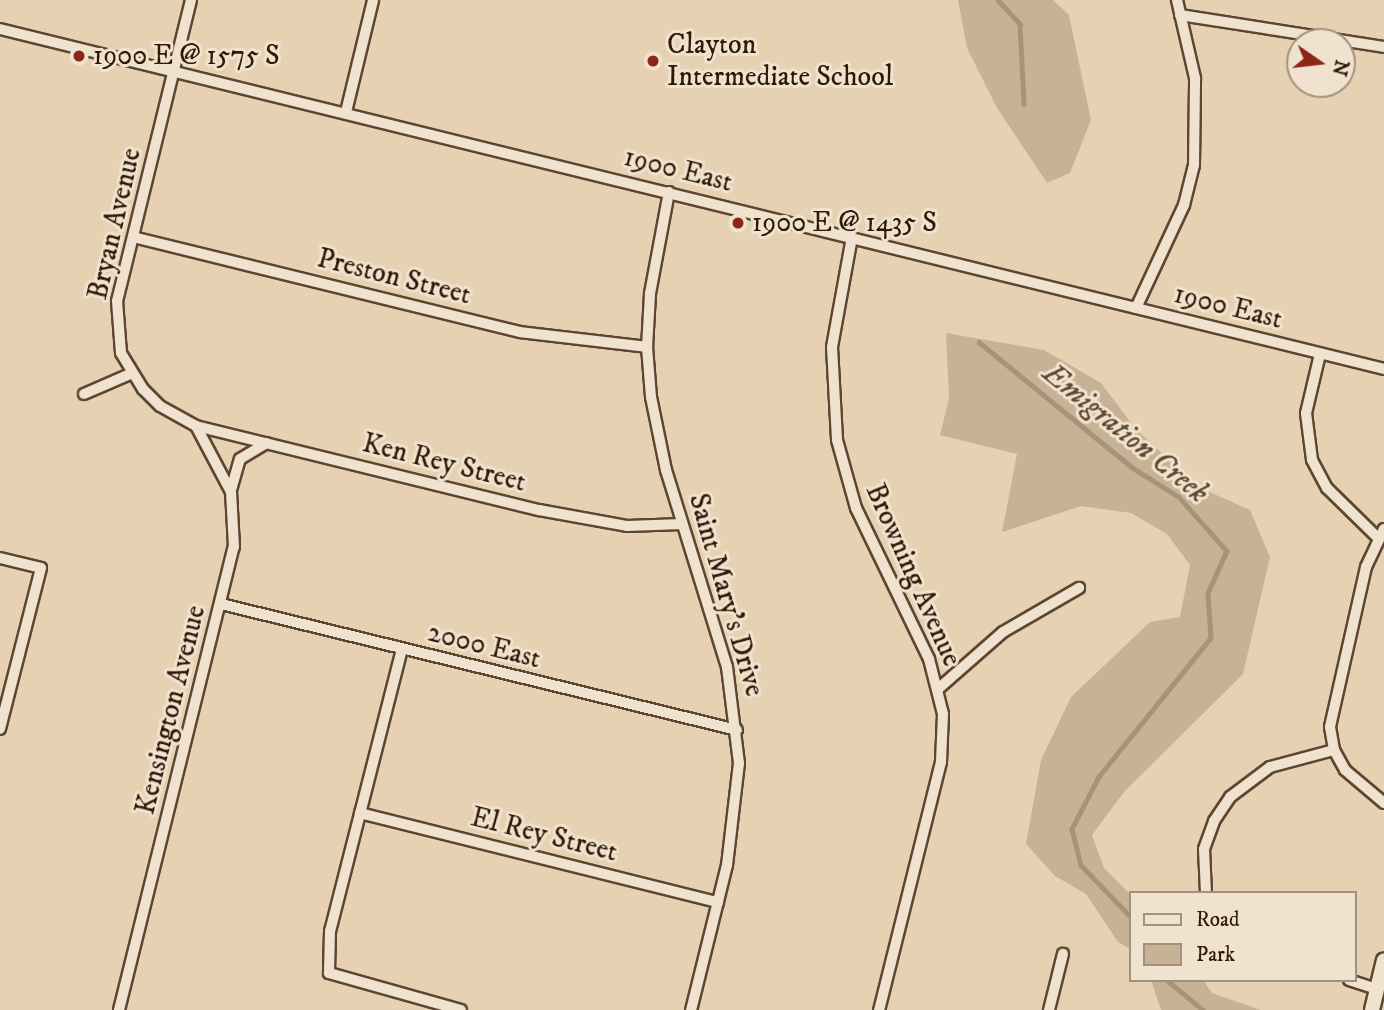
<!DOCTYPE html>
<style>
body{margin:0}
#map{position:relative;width:1384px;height:1010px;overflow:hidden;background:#e6d2b3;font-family:"IM FELL DW Pica",serif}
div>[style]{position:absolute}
.green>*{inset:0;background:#c7b295}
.stream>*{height:4.5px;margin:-2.25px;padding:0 2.25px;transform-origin:2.25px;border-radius:2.25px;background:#a89378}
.roads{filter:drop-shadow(2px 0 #5d4630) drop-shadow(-2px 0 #5d4630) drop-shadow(0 2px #5d4630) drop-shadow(0 -2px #5d4630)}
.minor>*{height:10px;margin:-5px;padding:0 5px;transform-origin:5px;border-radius:5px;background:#efe2ce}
.tertiary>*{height:14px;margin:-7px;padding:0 7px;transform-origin:7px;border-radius:7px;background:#efe2ce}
.dots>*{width:19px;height:19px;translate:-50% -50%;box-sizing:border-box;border:4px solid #efe2ce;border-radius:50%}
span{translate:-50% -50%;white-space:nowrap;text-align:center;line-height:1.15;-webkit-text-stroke:6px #efe2ce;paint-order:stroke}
.poi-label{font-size:28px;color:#2f1805}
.left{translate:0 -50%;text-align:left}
.street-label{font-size:28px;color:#2f1805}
.water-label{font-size:30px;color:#5f4933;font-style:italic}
.legend{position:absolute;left:1129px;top:891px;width:228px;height:91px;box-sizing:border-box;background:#efe2ce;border:2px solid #a2917e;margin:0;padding:9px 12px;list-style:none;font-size:21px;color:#2f1805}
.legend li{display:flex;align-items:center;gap:14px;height:35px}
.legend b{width:35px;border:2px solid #a2917e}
.north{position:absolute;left:1286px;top:28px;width:70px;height:70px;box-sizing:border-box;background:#efe2ce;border:2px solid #a2917e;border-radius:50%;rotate:104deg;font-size:19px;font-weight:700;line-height:28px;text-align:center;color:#2f1805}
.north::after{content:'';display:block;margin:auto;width:24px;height:32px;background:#8f2418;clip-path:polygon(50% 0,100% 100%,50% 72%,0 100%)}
</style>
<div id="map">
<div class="green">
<i style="clip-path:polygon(958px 0,1053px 0,1069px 15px,1091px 120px,1070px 173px,1047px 183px,997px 108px,967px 48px)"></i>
<i style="clip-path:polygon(946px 333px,1044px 350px,1101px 383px,1135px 428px,1196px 486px,1250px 510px,1270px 557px,1243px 674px,1124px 792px,1092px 835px,1104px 868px,1130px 894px,1130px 949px,1118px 942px,1086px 894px,1055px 876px,1026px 844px,1041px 760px,1071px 697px,1150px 622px,1180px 617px,1190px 565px,1167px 534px,1131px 513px,1081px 506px,1002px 532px,1017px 454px,940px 435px,949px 398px)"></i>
<i style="clip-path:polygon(1151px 980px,1203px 980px,1212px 993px,1261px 1010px,1161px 1010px)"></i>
</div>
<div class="stream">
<i style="left:998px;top:0;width:33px;rotate:47deg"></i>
<i style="left:1020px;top:24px;width:80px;rotate:87.1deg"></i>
<i style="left:979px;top:342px;width:199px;rotate:39.3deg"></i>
<i style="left:1133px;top:468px;width:54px;rotate:32.2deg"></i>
<i style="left:1179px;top:497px;width:72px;rotate:48.4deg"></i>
<i style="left:1227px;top:551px;width:46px;rotate:114.3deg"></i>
<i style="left:1208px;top:593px;width:45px;rotate:86.2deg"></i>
<i style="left:1211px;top:638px;width:179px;rotate:128.9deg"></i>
<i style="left:1099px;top:777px;width:59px;rotate:117.4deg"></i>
<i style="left:1072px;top:829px;width:37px;rotate:76deg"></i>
<i style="left:1081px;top:865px;width:71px;rotate:46.1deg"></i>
<i style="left:1167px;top:980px;width:47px;rotate:39.8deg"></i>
</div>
<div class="roads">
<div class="minor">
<i style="left:191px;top:0;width:310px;rotate:103.8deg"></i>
<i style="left:117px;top:301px;width:52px;rotate:85.6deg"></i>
<i style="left:121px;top:353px;width:42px;rotate:58.6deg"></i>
<i style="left:143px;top:389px;width:24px;rotate:45deg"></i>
<i style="left:160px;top:406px;width:41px;rotate:29.1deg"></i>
<i style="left:196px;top:426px;width:353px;rotate:13.8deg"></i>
<i style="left:539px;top:510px;width:89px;rotate:10.3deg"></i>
<i style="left:627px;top:526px;width:55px;rotate:-2.1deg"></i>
<i style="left:1180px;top:15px;width:206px;rotate:8.9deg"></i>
<i style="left:0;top:29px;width:1425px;rotate:13.8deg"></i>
<i style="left:346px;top:112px;width:115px;rotate:-76.4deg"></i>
<i style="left:669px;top:192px;width:104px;rotate:100.6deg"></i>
<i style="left:650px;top:294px;width:53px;rotate:93.2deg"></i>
<i style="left:647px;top:347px;width:50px;rotate:85.4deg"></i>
<i style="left:651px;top:397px;width:75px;rotate:78.4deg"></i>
<i style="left:666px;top:470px;width:206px;rotate:72.8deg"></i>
<i style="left:727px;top:667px;width:97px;rotate:82.9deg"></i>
<i style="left:739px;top:763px;width:103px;rotate:96.7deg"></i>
<i style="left:727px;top:865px;width:149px;rotate:103.9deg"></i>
<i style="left:133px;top:237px;width:398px;rotate:13.8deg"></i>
<i style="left:520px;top:332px;width:128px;rotate:6.7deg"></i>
<i style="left:852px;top:237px;width:112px;rotate:100.3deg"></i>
<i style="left:832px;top:347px;width:93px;rotate:86.9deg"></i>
<i style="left:837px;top:440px;width:71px;rotate:74.4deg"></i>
<i style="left:856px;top:508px;width:168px;rotate:64.2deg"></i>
<i style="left:929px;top:659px;width:57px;rotate:75.7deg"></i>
<i style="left:943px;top:714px;width:48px;rotate:92.4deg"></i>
<i style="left:941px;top:762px;width:256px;rotate:104deg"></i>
<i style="left:1136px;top:308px;width:114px;rotate:-65deg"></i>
<i style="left:1184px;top:205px;width:41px;rotate:-76deg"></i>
<i style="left:1194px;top:165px;width:87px;rotate:-89.3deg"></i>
<i style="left:1195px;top:78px;width:80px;rotate:-103deg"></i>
<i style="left:1320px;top:354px;width:61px;rotate:103.3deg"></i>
<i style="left:1306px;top:413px;width:47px;rotate:82.7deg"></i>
<i style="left:1312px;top:460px;width:32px;rotate:62deg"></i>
<i style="left:1327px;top:488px;width:70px;rotate:44.4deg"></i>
<i style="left:84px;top:394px;width:50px;rotate:-23.5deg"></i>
<i style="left:231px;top:490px;width:32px;rotate:-74deg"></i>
<i style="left:240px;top:459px;width:31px;rotate:-31deg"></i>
<i style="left:1384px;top:529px;width:42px;rotate:115.3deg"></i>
<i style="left:1366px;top:567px;width:164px;rotate:102.7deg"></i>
<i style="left:1330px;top:727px;width:23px;rotate:80deg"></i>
<i style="left:1334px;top:750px;width:23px;rotate:61deg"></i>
<i style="left:1345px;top:770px;width:51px;rotate:40.2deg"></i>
<i style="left:0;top:558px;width:42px;rotate:13.7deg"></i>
<i style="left:41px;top:568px;width:166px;rotate:104.3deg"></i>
<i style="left:221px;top:604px;width:531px;rotate:13.72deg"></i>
<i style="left:402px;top:649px;width:291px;rotate:104.3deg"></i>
<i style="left:330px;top:931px;width:42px;rotate:91.4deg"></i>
<i style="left:329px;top:973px;width:137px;rotate:15.7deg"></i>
<i style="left:938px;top:689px;width:86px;rotate:-41.2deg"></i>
<i style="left:1003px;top:632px;width:88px;rotate:-30.1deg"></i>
<i style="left:360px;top:813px;width:369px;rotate:14deg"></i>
<i style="left:1206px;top:893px;width:44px;rotate:-92.6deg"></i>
<i style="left:1204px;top:849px;width:30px;rotate:-70deg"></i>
<i style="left:1214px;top:821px;width:29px;rotate:-56deg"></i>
<i style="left:1230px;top:797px;width:50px;rotate:-36.9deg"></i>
<i style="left:1270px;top:767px;width:66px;rotate:-14.9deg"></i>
<i style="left:1349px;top:980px;width:29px;rotate:18deg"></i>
<i style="left:119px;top:1010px;width:477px;rotate:-76.1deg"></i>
<i style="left:234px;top:547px;width:55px;rotate:-93.1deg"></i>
<i style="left:231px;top:492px;width:75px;rotate:-117.9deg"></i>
<i style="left:1049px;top:1010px;width:58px;rotate:-76deg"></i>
</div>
<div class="tertiary">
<i style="left:1372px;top:1010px;width:51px;rotate:-76.5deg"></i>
</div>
</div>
<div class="dots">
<i style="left:79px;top:56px;background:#8f2418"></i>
<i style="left:653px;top:61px;background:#8f2418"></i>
<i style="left:738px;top:223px;background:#8f2418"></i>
</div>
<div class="poi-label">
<span class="left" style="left:667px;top:61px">Clayton<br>Intermediate School</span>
<span class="left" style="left:93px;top:56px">1900 E @ 1575 S</span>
<span class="left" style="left:752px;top:223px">1900 E @ 1435 S</span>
</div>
<div class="street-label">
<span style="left:678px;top:170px;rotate:14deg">1900 East</span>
<span style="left:115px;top:224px;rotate:-77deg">Bryan Avenue</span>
<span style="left:394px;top:277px;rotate:14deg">Preston Street</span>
<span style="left:1228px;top:307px;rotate:14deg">1900 East</span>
<span style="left:444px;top:463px;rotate:14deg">Ken Rey Street</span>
<span style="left:913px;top:575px;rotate:66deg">Browning Avenue</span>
<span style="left:726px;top:595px;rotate:74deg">Saint Mary's Drive</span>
<span style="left:484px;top:646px;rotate:14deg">2000 East</span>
<span style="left:171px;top:710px;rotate:-76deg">Kensington Avenue</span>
<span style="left:544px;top:835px;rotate:14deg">El Rey Street</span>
</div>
<div class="water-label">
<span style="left:1125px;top:434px;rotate:39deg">Emigration Creek</span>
</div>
<ul class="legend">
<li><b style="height:9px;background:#efe2ce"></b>Road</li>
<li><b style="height:19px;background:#c7b295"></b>Park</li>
</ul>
<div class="north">N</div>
</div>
